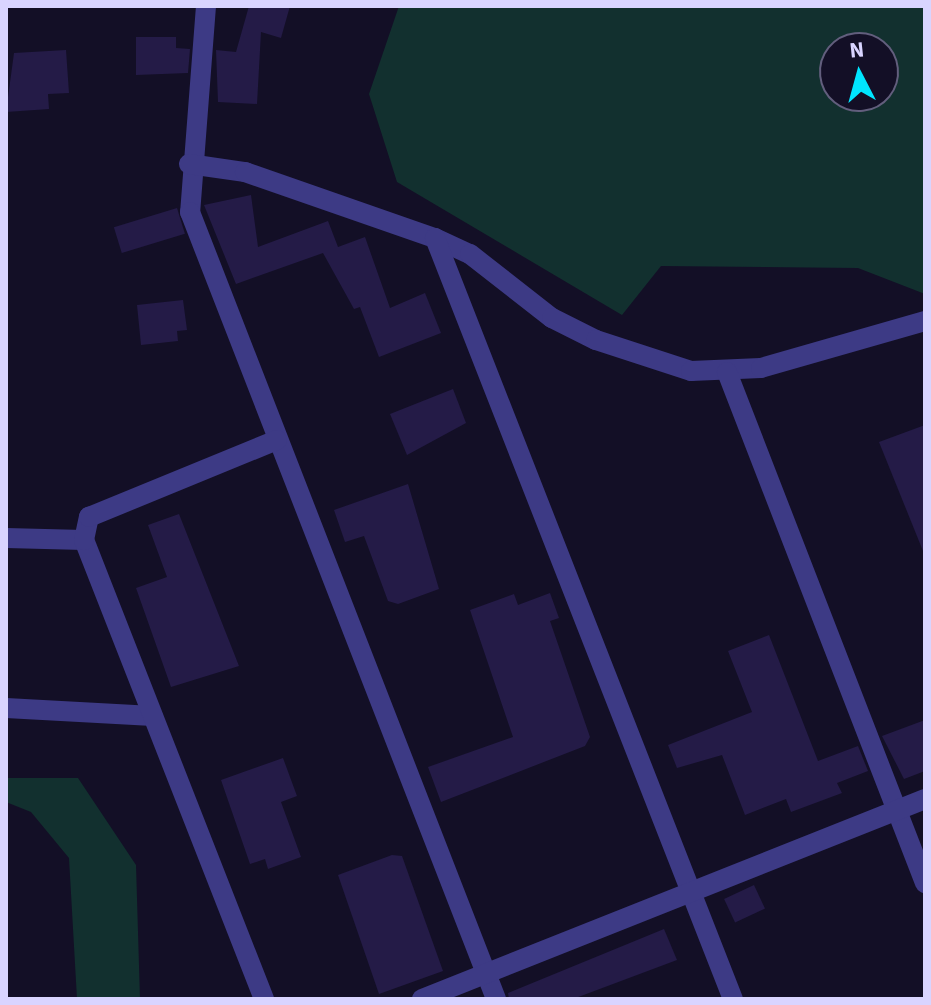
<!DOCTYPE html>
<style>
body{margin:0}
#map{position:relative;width:931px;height:1005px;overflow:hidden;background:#130f26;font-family:"Source Sans 3",sans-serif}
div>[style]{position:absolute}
.green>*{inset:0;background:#12302f}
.building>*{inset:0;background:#241b47;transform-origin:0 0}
.street>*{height:20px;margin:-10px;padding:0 10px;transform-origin:10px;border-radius:10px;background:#3d3a85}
span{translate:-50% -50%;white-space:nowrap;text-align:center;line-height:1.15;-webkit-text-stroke:7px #130f26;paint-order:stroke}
.frame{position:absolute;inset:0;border:8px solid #d9d4ff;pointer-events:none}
.north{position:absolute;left:819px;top:32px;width:80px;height:80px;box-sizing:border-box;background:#130f26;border:2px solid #625e7d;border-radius:50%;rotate:354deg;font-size:22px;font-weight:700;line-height:32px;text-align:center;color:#d9d4ff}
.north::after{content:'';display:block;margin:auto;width:28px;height:36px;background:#00e5ff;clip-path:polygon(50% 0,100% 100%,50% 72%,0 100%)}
</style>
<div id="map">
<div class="green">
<i style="clip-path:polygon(evenodd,399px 6px,925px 6px,925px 294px,858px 268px,661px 266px,622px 315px,397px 182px,369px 94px,399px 6px,835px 48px,883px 48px,883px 96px,835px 96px,835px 48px)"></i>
<i style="clip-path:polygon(6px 778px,78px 778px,136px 865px,140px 999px,77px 999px,69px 858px,31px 812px,6px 802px)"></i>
</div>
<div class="building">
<i style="clip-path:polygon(249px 6px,290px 6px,281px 38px,261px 32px,257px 104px,218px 102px,216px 50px,236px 52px)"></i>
<i style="clip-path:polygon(136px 37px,176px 37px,176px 48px,190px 49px,188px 73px,136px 75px)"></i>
<i style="clip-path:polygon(66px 50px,69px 93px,48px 94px,49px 109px,6px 112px,14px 53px)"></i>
<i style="clip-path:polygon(251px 195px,258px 247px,328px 221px,338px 247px,365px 237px,390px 308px,425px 293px,441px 333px,379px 357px,360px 307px,354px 309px,323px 253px,236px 284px,204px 205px)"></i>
<i style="left:177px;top:208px;width:27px;height:66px;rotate:73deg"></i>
<i style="clip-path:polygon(183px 300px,187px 330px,177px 331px,178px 341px,141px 345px,137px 305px)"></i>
<i style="clip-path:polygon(453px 389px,466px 423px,407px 455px,390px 414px)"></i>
<i style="clip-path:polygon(925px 425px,925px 550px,923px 551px,879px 442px)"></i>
<i style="clip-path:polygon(408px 484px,439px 589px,398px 604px,388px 601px,364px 536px,345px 542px,334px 510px)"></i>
<i style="clip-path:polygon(179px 514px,239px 666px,171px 687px,136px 588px,167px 577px,148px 525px)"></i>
<i style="clip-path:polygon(550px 593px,559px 618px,550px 621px,590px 737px,585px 746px,441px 802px,428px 767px,513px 737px,470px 610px,514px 594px,518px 605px)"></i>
<i style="clip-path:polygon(769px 635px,818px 761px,858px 746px,868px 771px,837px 783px,842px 793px,791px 812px,786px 799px,745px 815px,722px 755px,677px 768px,668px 745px,752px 712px,728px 651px)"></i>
<i style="clip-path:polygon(925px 720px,925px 771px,904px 779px,882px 736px)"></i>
<i style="clip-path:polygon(283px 758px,297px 796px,281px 802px,301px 857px,268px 869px,265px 859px,250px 864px,221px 780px)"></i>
<i style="clip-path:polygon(392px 855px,402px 856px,443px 971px,379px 994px,338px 875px)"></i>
<i style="left:754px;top:885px;width:26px;height:33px;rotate:65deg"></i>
<i style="clip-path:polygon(664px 929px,677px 960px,573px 999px,509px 999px,508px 993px)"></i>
</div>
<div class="street">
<i style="left:206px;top:6px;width:207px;rotate:94.4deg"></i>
<i style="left:190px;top:212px;width:844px;rotate:68.75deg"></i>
<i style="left:189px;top:164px;width:57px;rotate:8.1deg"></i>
<i style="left:245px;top:172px;width:201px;rotate:19.2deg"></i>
<i style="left:435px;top:238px;width:38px;rotate:25deg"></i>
<i style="left:470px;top:254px;width:104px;rotate:38deg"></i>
<i style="left:552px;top:318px;width:49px;rotate:26.6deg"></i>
<i style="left:596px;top:340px;width:100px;rotate:18.1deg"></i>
<i style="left:691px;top:371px;width:70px;rotate:-2.5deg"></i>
<i style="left:761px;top:368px;width:171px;rotate:-16deg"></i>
<i style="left:435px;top:238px;width:817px;rotate:68.62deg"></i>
<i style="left:727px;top:372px;width:548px;rotate:68.82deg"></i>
<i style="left:6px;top:538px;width:78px;rotate:1.5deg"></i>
<i style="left:6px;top:708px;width:147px;rotate:3.1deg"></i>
<i style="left:264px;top:999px;width:493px;rotate:-111.4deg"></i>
<i style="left:84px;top:540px;width:24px;rotate:-78deg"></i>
<i style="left:89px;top:517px;width:203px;rotate:-22.3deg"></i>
<i style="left:422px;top:999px;width:541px;rotate:-21.68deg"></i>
</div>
<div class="frame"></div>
<div class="north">N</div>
</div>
